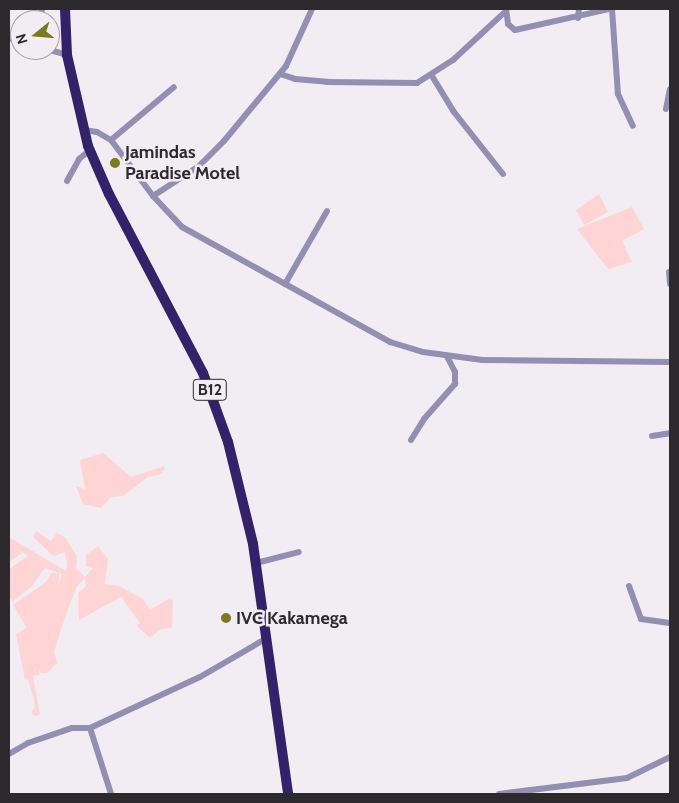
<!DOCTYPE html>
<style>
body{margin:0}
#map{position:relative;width:679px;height:803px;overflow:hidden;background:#f2edf3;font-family:Cabin,sans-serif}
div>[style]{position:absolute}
.green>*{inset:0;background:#ffd4d4}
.minor>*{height:6px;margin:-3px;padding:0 3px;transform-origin:3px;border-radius:3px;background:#928fb3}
.highway>*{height:10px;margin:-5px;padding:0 5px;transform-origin:5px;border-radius:5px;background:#332269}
.dots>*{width:14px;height:14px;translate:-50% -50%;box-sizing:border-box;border:2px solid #f2edf3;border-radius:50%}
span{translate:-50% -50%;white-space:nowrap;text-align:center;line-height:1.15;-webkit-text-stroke:5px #f2edf3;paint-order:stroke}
.shield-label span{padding:1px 4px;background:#f2edf3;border:1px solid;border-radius:4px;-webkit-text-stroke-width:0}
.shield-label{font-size:16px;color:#2c2a2d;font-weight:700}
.poi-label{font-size:18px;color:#2c2a2d;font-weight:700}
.left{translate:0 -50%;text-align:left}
.frame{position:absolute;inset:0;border:10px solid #2c2a2d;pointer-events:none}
.north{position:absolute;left:10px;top:10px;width:50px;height:50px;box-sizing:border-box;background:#f2edf3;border:1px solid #a39fa4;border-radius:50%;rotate:253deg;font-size:14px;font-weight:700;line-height:20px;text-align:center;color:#2c2a2d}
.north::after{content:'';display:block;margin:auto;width:18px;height:22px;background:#7c791f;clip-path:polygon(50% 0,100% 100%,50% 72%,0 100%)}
</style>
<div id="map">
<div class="green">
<i style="clip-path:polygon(599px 194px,608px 212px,584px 225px,576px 210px)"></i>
<i style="clip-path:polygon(632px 207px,644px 229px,622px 241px,632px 262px,608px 269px,577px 229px)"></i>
<i style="clip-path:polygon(103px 453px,131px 477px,164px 466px,165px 469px,159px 475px,148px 477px,123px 496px,111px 497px,101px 508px,83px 504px,76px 486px,85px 489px,80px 460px)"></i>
<i style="clip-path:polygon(36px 531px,51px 541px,57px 533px,66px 538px,77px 557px,76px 568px,85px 577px,93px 568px,86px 567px,86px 555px,98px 546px,108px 559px,105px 584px,119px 586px,143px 599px,150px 610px,170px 598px,173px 601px,172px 628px,161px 629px,150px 638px,137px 626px,140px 623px,121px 597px,79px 620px,78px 593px,86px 586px,85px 578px,77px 586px,64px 620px,54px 652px,57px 663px,47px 673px,41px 673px,39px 669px,39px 675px,33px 676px,40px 715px,34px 716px,31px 712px,35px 707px,34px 700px,28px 679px,25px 680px,16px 634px,31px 625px,26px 627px,13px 605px,46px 582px,52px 572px,59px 574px,59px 585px,62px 574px,45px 568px,32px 586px,12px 602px,9px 594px,9px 569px,28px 556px,14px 546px,22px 553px,9px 562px,9px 537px,66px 571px,67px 565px,65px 552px,54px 556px,50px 553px,33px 537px)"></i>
</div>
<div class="minor">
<i style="left:506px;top:9px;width:15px;rotate:82deg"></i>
<i style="left:508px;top:24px;width:9px;rotate:41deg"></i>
<i style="left:515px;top:30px;width:96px;rotate:-12.6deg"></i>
<i style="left:612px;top:9px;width:85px;rotate:86deg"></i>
<i style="left:618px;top:94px;width:35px;rotate:65deg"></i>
<i style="left:578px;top:18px;width:9px;rotate:-84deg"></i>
<i style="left:41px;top:20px;width:11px;rotate:-85deg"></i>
<i style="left:9px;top:38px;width:12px;rotate:20deg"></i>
<i style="left:50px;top:50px;width:18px;rotate:16deg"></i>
<i style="left:280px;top:74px;width:16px;rotate:18deg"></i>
<i style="left:295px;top:79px;width:32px;rotate:5deg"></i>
<i style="left:327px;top:82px;width:90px;rotate:0.6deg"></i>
<i style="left:417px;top:83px;width:43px;rotate:-32.6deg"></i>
<i style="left:453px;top:60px;width:72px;rotate:-42.8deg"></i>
<i style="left:432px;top:76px;width:42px;rotate:58.6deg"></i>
<i style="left:454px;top:112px;width:79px;rotate:51.7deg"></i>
<i style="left:666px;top:109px;width:20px;rotate:-79deg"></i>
<i style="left:84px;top:130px;width:13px;rotate:9deg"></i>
<i style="left:97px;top:132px;width:16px;rotate:30deg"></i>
<i style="left:111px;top:140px;width:70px;rotate:53.1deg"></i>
<i style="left:153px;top:196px;width:42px;rotate:46.9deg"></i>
<i style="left:182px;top:227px;width:238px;rotate:28.9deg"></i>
<i style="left:390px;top:342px;width:34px;rotate:17deg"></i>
<i style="left:423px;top:352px;width:60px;rotate:7.7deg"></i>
<i style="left:482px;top:360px;width:188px;rotate:0.6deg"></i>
<i style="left:111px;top:140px;width:82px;rotate:-40.1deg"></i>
<i style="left:67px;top:181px;width:25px;rotate:-61deg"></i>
<i style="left:79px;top:159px;width:14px;rotate:-39deg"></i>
<i style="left:153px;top:196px;width:55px;rotate:-33.1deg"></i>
<i style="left:199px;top:166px;width:35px;rotate:-45deg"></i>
<i style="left:224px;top:141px;width:97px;rotate:-50.4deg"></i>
<i style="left:286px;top:66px;width:63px;rotate:-65.5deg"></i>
<i style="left:669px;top:272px;width:12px;rotate:85deg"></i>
<i style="left:285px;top:284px;width:84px;rotate:-60.1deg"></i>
<i style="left:652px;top:436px;width:18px;rotate:-9deg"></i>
<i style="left:411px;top:440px;width:25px;rotate:-58deg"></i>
<i style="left:424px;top:419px;width:47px;rotate:-48.5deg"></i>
<i style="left:455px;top:384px;width:12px;rotate:-90deg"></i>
<i style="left:455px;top:372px;width:18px;rotate:-117deg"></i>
<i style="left:256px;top:563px;width:44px;rotate:-14.3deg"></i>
<i style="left:629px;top:586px;width:35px;rotate:70deg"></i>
<i style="left:641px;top:619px;width:29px;rotate:8deg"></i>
<i style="left:90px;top:728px;width:69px;rotate:72.3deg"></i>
<i style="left:9px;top:754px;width:22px;rotate:-30deg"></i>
<i style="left:28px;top:743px;width:46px;rotate:-18.8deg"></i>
<i style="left:72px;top:728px;width:18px"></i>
<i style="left:90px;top:728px;width:121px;rotate:-24.9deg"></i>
<i style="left:200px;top:677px;width:78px;rotate:-30.2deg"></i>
<i style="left:499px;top:794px;width:129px;rotate:-7.1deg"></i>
<i style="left:627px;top:778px;width:48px;rotate:-26deg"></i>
</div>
<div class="highway">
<i style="left:65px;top:9px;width:46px;rotate:87.5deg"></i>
<i style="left:67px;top:55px;width:93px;rotate:77deg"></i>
<i style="left:88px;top:146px;width:52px;rotate:66.4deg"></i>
<i style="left:109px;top:194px;width:202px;rotate:62.3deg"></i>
<i style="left:203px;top:373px;width:73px;rotate:70.1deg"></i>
<i style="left:228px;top:442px;width:105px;rotate:76.2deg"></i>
<i style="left:253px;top:544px;width:252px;rotate:82deg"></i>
</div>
<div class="dots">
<i style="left:115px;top:163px;background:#7c791f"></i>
<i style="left:226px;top:618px;background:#7c791f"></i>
</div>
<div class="shield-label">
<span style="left:210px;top:390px">B12</span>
</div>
<div class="poi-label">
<span class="left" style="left:125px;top:163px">Jamindas<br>Paradise Motel</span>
<span class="left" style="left:236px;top:618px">IVC Kakamega</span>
</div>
<div class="frame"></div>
<div class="north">N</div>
</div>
